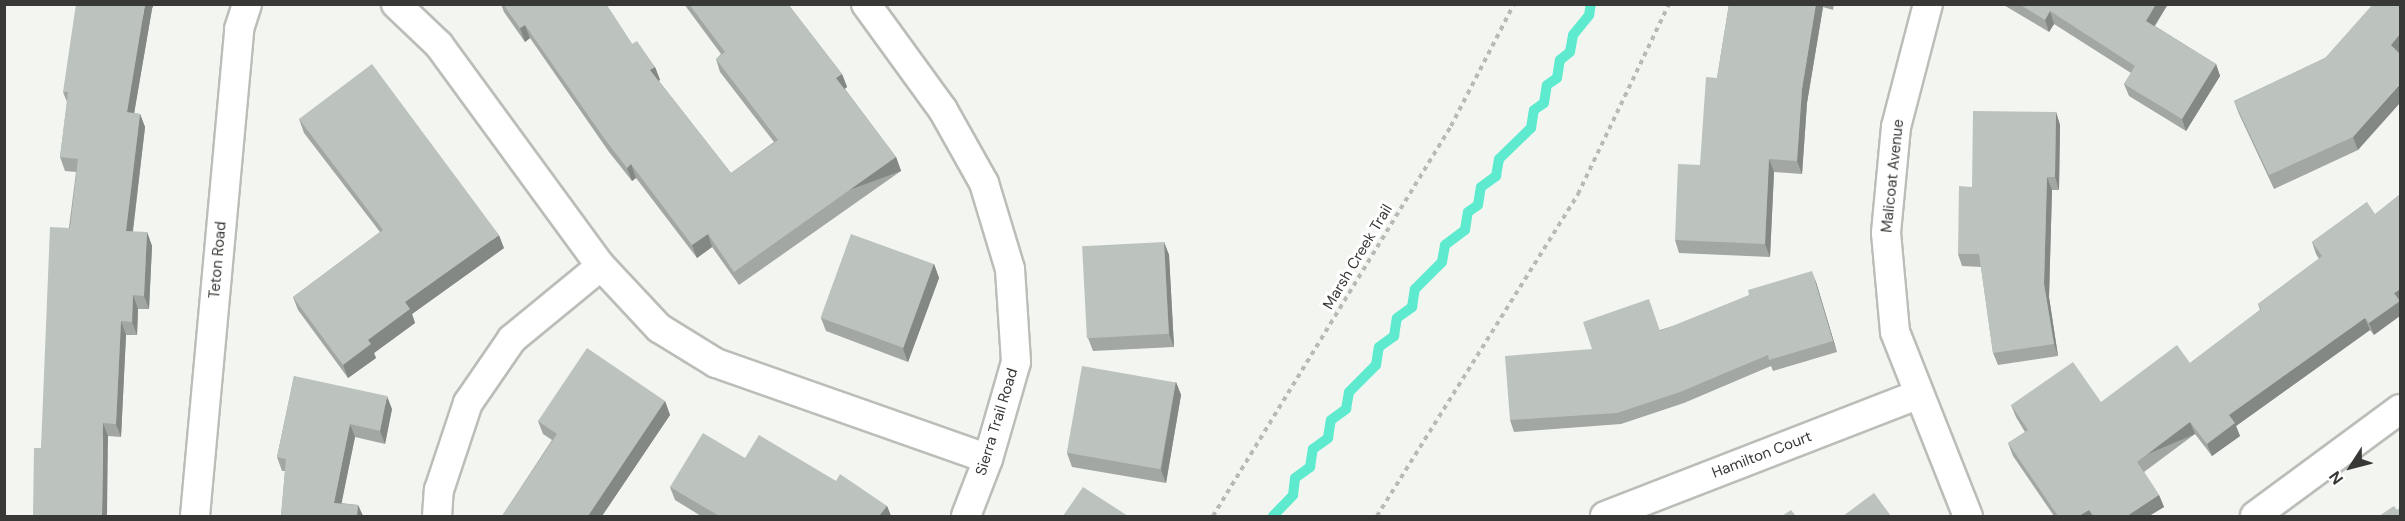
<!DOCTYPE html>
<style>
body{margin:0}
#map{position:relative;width:2405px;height:521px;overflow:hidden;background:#f3f6f0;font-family:"DM Sans",sans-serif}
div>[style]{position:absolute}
.stream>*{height:10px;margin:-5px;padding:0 5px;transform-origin:5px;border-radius:5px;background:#5eeace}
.path>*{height:4px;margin-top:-2px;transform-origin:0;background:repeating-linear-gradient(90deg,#b8bbb5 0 4.5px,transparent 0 9px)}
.roads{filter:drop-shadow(2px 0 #bbbeb8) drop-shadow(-2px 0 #bbbeb8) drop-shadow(0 2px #bbbeb8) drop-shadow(0 -2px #bbbeb8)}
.street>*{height:28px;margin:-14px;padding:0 14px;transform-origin:14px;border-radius:14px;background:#fff}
.wall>*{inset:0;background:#a2a7a3}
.shaded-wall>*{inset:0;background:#848885;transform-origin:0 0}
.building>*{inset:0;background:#bcc2be;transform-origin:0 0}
span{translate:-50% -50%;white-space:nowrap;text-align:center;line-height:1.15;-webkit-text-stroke:6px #fff;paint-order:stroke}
.street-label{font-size:15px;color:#383936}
.frame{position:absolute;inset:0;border:6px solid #383936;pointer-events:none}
.north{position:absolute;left:2321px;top:437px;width:60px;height:60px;-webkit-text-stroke:4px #fff;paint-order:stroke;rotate:234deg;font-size:16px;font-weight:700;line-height:24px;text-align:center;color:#383936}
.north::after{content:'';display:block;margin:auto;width:21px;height:27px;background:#383936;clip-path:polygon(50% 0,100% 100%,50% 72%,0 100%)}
</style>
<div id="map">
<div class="stream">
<i style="left:1273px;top:516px;width:29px;rotate:-46deg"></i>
<i style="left:1293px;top:495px;width:17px;rotate:-83deg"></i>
<i style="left:1295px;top:478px;width:19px;rotate:-36deg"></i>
<i style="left:1310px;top:467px;width:18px;rotate:-81deg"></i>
<i style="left:1313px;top:449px;width:19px;rotate:-36deg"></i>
<i style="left:1328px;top:438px;width:18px;rotate:-81deg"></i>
<i style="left:1331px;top:420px;width:19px;rotate:-36deg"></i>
<i style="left:1346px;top:409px;width:17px;rotate:-80deg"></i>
<i style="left:1349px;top:392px;width:38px;rotate:-45deg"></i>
<i style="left:1376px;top:365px;width:18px;rotate:-81deg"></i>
<i style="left:1379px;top:347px;width:19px;rotate:-36deg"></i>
<i style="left:1394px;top:336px;width:18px;rotate:-81deg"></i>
<i style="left:1397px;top:318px;width:19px;rotate:-36deg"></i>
<i style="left:1412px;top:307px;width:18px;rotate:-81deg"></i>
<i style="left:1415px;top:289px;width:38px;rotate:-45deg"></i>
<i style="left:1442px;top:262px;width:17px;rotate:-80deg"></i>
<i style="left:1445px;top:245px;width:25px;rotate:-37deg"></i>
<i style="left:1465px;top:230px;width:18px;rotate:-81deg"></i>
<i style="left:1468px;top:212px;width:12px;rotate:-35deg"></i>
<i style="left:1478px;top:205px;width:18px;rotate:-81deg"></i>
<i style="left:1481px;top:187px;width:19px;rotate:-36deg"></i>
<i style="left:1496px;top:176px;width:17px;rotate:-80deg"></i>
<i style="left:1499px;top:159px;width:45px;rotate:-44.1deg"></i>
<i style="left:1531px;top:128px;width:18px;rotate:-81deg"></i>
<i style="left:1534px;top:110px;width:12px;rotate:-35deg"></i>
<i style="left:1544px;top:103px;width:18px;rotate:-81deg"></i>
<i style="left:1547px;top:85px;width:12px;rotate:-35deg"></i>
<i style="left:1557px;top:78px;width:18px;rotate:-81deg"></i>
<i style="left:1560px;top:60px;width:13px;rotate:-39deg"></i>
<i style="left:1570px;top:52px;width:17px;rotate:-80deg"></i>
<i style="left:1573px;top:35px;width:26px;rotate:-51deg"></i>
<i style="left:1589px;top:15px;width:11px;rotate:-80deg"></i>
</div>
<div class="path">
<i style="left:1213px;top:516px;width:457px;rotate:-58.6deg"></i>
<i style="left:1451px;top:126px;width:137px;rotate:-62.7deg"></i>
<i style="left:1377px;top:516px;width:380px;rotate:-58deg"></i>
<i style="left:1578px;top:194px;width:211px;rotate:-64.4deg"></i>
</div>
<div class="roads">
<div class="street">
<i style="left:396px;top:4px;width:59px;rotate:43.6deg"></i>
<i style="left:439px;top:45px;width:274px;rotate:53.8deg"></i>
<i style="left:601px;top:266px;width:85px;rotate:46.9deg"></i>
<i style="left:659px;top:328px;width:67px;rotate:31.6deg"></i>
<i style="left:716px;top:363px;width:288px;rotate:19.4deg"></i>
<i style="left:866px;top:4px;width:131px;rotate:54deg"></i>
<i style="left:943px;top:110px;width:84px;rotate:60.7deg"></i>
<i style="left:984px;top:183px;width:90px;rotate:73.2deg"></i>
<i style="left:1010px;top:269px;width:93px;rotate:86.3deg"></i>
<i style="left:1016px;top:362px;width:101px;rotate:106.1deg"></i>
<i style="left:988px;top:459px;width:61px;rotate:111.1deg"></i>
<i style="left:1928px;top:4px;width:127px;rotate:104.6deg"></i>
<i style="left:1896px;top:127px;width:106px;rotate:95.4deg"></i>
<i style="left:1886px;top:233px;width:99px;rotate:84.8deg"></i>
<i style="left:1895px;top:332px;width:198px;rotate:68.4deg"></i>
<i style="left:195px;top:516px;width:489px;rotate:-84.8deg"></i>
<i style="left:239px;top:29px;width:26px;rotate:-72deg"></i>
<i style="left:437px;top:516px;width:26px;rotate:-86deg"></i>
<i style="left:439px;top:490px;width:92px;rotate:-71.6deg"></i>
<i style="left:468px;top:403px;width:78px;rotate:-55.5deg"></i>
<i style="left:512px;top:339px;width:115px;rotate:-39.4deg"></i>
<i style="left:1605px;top:516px;width:337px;rotate:-21.2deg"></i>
<i style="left:2255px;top:516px;width:180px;rotate:-36.4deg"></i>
</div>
</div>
<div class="wall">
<i style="clip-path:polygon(501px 4px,606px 4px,632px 44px,655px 67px,660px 80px,659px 81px,731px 173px,774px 142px,720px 72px,716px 59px,721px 54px,684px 4px,788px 4px,842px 74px,847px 87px,845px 89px,896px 157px,901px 171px,739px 285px,712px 247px,697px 258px,636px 178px,632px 181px,609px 152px,530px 38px,525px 42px,504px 12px)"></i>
<i style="clip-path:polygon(1729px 4px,1834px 4px,1833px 10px,1823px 7px,1807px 103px,1802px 174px,1774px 172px,1770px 257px,1679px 253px,1675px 240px,1700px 165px,1717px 78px)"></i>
<i style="clip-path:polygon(2002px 4px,2168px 4px,2155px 26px,2216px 64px,2220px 76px,2186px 131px,2129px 96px,2124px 84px,2131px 73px,2054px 24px,2049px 32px)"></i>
<i style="clip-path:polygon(2400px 4px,2400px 53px,2358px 150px,2274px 189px,2239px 114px,2234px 101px,2325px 58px)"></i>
<i style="clip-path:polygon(152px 9px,134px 113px,140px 114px,145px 127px,133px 232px,147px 232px,152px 246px,149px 309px,138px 309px,137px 335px,126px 335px,121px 437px,108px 436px,41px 448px,76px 172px,65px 171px,60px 157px,67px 102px,63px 92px)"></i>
<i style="clip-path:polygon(2056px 112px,2060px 125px,2059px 190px,2052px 190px,2049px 297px,2058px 356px,1998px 365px,1993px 353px,1981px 267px,1962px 266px,1958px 254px,1972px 187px)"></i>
<i style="clip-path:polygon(299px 119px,504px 248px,412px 314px,415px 323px,374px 353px,376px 358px,348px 378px,298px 310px,293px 297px,380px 232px,304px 133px)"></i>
<i style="clip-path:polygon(2367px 202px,2374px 335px,2370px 330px,2236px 426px,2240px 436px,2212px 456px,2195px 434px,2144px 472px,2159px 495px,2164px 507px,2149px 516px,2054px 516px,2013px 456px,2008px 443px,2025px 432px,2016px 417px,2011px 405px,2101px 402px,2190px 363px,2260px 310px,2258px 304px,2319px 259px,2316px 254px,2312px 242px)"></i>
<i style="clip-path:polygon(1164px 242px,1169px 255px,1174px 347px,1093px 351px,1088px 338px)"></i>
<i style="clip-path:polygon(934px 264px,939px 278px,908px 362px,826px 331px,821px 318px)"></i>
<i style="clip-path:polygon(1816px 282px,1837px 352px,1773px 371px,1771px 366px,1684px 403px,1621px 424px,1514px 432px,1510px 420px,1592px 349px,1660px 330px)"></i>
<i style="clip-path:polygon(294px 376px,392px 409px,385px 444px,355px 437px,341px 503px,358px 505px,363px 516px,281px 516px,285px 471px,282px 471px,277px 457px)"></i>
<i style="clip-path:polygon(1176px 382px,1181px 395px,1166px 483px,1072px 467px,1067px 453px)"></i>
<i style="clip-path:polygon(665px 401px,670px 415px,602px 516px,502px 516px,552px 440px,543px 434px,538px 421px)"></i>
<i style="clip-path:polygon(745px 458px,836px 481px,887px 506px,891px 516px,701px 516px,675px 500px,670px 487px)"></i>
</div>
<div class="shaded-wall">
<i style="clip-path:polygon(145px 4px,154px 4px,152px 9px,132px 126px,127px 112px)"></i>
<i style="clip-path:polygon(1816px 4px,1822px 4px,1823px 7px,1807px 103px,1802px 174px,1797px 161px,1802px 89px)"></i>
<i style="clip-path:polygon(2156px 4px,2168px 4px,2150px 33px,2146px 21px)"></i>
<i style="clip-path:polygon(2050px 11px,2054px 24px,2049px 32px,2045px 20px)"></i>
<i style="clip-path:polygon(525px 25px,530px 38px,525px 42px,520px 28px)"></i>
<i style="clip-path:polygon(2400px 34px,2400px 53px,2396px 59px,2391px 45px)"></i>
<i style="clip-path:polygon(2216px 64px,2220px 76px,2186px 131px,2182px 119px)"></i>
<i style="left:655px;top:67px;width:14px;height:6px;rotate:69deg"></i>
<i style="clip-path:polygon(842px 74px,847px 87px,841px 91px,836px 78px)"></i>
<i style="clip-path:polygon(2400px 84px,2400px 103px,2358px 150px,2353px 137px)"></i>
<i style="clip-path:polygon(2056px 112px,2060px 125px,2059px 190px,2055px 177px)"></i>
<i style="clip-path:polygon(140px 114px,145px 127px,131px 245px,126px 231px)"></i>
<i style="left:896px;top:157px;width:15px;height:199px;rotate:70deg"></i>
<i style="clip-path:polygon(1769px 159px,1774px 172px,1770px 257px,1765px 244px)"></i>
<i style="clip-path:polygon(631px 164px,636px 178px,632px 181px,627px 168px)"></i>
<i style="clip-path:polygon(2047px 177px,2052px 190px,2049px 297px,2058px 356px,2054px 344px,2044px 284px)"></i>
<i style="clip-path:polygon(147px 232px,152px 246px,149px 309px,144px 296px)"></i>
<i style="clip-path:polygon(708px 234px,712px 247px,697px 258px,692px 245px)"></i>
<i style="clip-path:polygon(499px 235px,504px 248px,412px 314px,415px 323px,374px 353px,376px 358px,348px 378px,343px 365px,405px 302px)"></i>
<i style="clip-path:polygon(1164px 242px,1169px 255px,1174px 347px,1169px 334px)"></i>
<i style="clip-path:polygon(934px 264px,939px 278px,908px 362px,903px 349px)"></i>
<i style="clip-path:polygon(1812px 271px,1816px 282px,1837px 352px,1833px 341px)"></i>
<i style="clip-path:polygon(2400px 289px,2400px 316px,2374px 335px,2369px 323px,2394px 293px)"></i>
<i style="clip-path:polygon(133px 295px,138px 309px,137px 335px,132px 322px)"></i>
<i style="clip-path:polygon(2365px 318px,2370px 330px,2236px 426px,2240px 436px,2212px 456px,2207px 444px,2229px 415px)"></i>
<i style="clip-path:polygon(121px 321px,126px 335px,121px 437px,116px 424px)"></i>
<i style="clip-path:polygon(1176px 382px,1181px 395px,1166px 483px,1161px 470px)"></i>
<i style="clip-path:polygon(387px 396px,392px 409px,385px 444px,380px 431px)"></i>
<i style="clip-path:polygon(665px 401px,670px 415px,602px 516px,588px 516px)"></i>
<i style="left:2190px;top:422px;width:13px;height:66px;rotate:67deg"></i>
<i style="clip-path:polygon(103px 423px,108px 436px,107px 516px,102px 516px)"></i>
<i style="clip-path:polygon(350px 424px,355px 437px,339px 516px,334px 503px)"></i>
<i style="clip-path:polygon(2159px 495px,2164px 507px,2149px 516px,2127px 516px)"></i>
<i style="clip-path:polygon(358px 505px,363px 516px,357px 516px)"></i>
<i style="clip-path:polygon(887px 506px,891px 516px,879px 516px)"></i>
<i style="clip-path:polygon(2089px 510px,2092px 516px,2079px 516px)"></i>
</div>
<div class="building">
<i style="clip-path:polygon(76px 4px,145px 4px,127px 112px,140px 114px,126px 231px,147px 232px,144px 296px,133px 295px,132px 322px,121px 321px,116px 424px,103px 423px,102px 516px,33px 516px,34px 448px,41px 448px,50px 227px,70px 228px,78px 159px,60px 157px,68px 92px,63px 92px)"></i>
<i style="clip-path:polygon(503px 4px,606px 4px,632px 44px,637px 41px,655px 67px,650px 70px,731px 173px,778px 140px,716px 59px,725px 52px,689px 4px,788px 4px,842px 74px,836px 78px,896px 157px,734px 272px,708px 234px,692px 245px,631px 164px,627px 168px,604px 138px,525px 25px,520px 28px)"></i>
<i style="clip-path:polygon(1729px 4px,1816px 4px,1802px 89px,1797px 161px,1769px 159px,1765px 244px,1675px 240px,1678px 164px,1700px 165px,1706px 77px,1717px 78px)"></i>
<i style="clip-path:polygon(2019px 4px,2156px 4px,2146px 21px,2216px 64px,2182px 119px,2124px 84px,2135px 66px,2050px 11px,2045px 20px)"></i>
<i style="clip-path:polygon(2373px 4px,2400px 4px,2400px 34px,2391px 45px,2400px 54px,2400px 84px,2353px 137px,2269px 175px,2234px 101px,2325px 58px)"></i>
<i style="clip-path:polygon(372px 64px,499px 235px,405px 302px,410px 309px,368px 340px,371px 344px,343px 365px,293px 297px,383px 230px,299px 119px)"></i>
<i style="clip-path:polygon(1973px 111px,2056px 112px,2055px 177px,2047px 177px,2044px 284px,2054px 344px,1993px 353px,1979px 254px,1958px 254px,1959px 186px,1972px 187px)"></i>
<i style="clip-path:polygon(2400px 194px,2400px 289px,2394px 293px,2400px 301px,2369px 323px,2365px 318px,2229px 415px,2235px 423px,2207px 444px,2190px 422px,2137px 462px,2159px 495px,2127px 516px,2094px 516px,2089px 510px,2079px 516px,2058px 516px,2008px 443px,2028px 430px,2011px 405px,2073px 362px,2101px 402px,2177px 345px,2190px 363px,2261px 309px,2258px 304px,2322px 256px,2312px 242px,2367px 202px,2375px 214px)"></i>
<i style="left:851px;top:234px;width:88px;height:89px;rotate:20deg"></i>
<i style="left:1164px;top:242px;width:92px;height:82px;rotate:87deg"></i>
<i style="clip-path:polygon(1812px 271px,1833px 341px,1769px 360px,1768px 355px,1680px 392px,1617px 413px,1510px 420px,1505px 356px,1592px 349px,1583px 322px,1649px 299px,1660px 331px,1749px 295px,1748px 290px)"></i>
<i style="clip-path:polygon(587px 348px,665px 401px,588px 516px,502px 516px,557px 434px,538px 421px)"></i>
<i style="left:1082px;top:366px;width:95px;height:88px;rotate:10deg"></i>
<i style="clip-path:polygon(294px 376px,387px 396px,380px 431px,350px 424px,334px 503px,358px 505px,357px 516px,281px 516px,286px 459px,277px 457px)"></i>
<i style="clip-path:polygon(703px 433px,745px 458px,759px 435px,836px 481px,840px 474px,887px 506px,879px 516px,719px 516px,670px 487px)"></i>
<i style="clip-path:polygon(1083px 487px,1128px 516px,1063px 516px)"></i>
<i style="clip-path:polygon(1874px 493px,1891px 516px,1843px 516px)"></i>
<i style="clip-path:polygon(2394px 506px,2397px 510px,2400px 507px,2400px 516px,2379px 516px)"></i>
<i style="clip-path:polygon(1791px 510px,1796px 516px,1782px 516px)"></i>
</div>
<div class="street-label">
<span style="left:1893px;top:176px;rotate:-84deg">Malicoat Avenue</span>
<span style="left:1358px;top:257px;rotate:-59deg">Marsh Creek Trail</span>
<span style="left:218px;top:260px;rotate:-85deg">Teton Road</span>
<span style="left:997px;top:422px;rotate:-73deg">Sierra Trail Road</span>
<span style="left:1762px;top:455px;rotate:-21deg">Hamilton Court</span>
</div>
<div class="frame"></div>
<div class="north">N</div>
</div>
